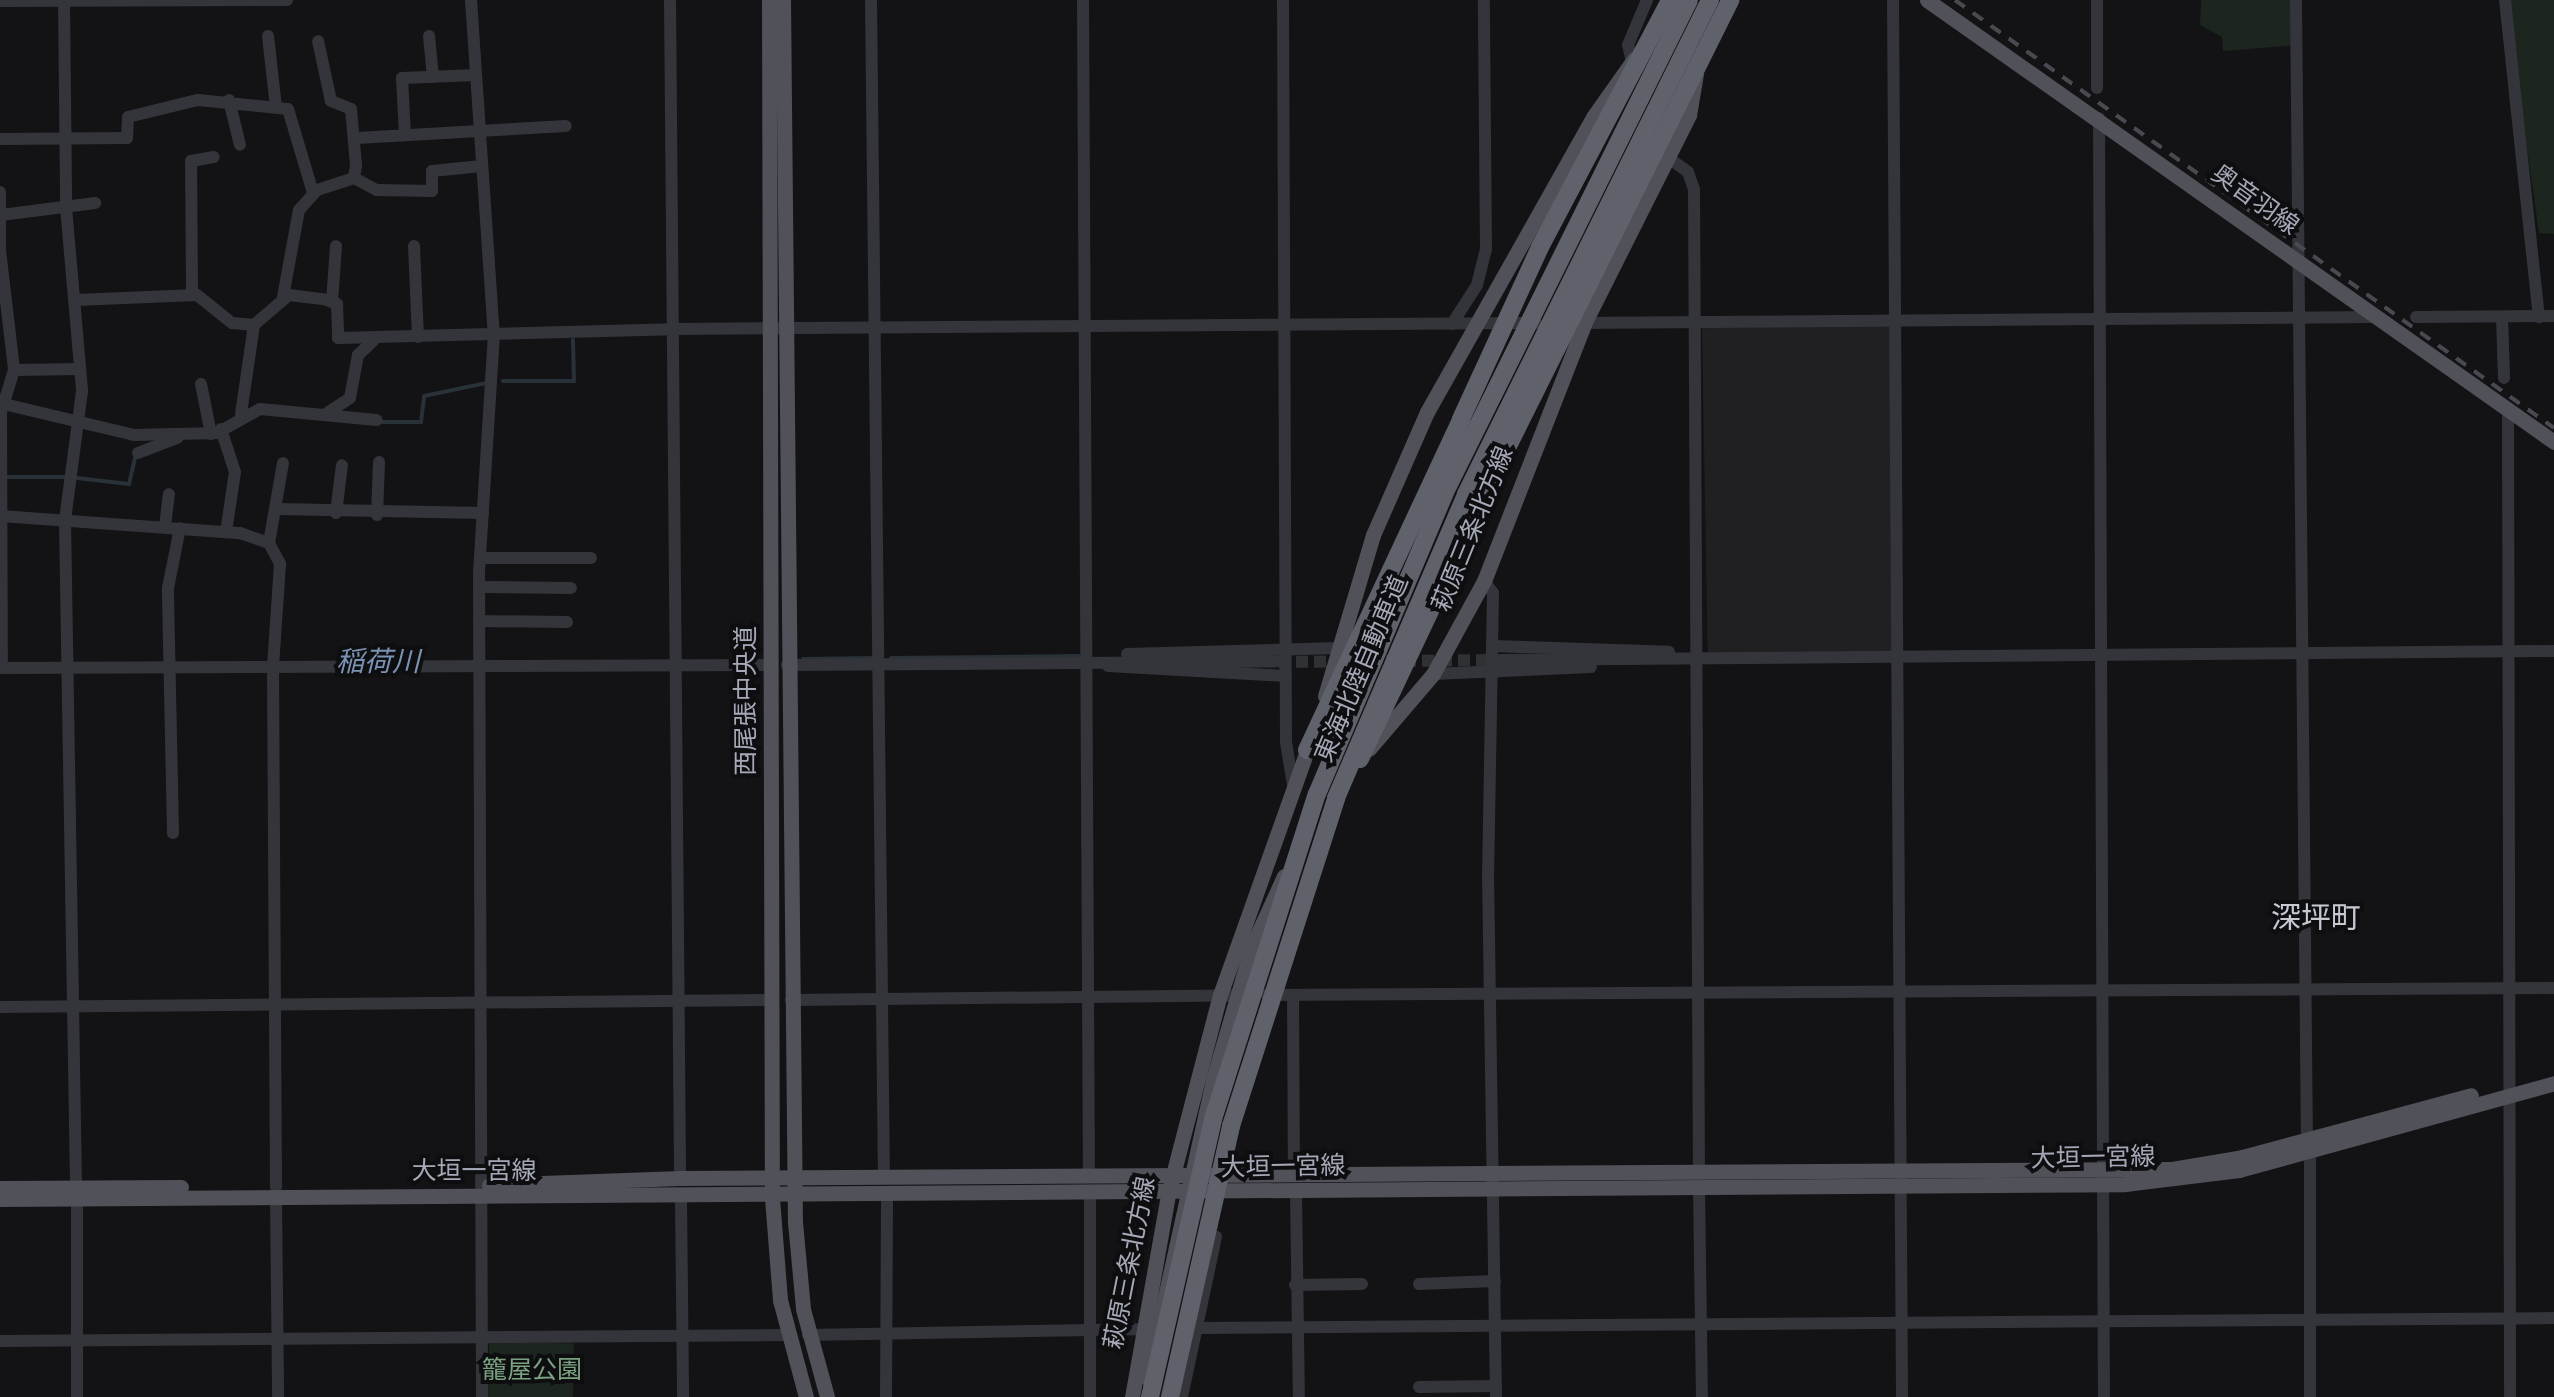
<!DOCTYPE html>
<meta charset="utf-8">
<style>
body{margin:0}
#map{position:relative;width:2554px;height:1397px;overflow:hidden;background:#131315;font-family:Rubik,"Noto Sans JP",sans-serif}
div>[style]{position:absolute}
.built>*{inset:0;background:#201f22;transform-origin:0 0}
.green>*{inset:0;background:#1d251f;transform-origin:0 0}
.stream>*{height:4px;margin:-2px;padding:0 2px;transform-origin:2px;border-radius:2px;background:#293139}
.minor-tunnel>*{height:12px;margin-top:-6px;transform-origin:0;background:repeating-linear-gradient(90deg,#303135 0 12px,transparent 0 18px)}
.minor>*{height:12px;margin:-6px;padding:0 6px;transform-origin:6px;border-radius:6px;background:#34353a}
.major>*{height:15px;margin:-7.5px;padding:0 7.5px;transform-origin:7.5px;border-radius:7.5px;background:#505159}
.highway>*{height:18px;margin:-9px;padding:0 9px;transform-origin:9px;border-radius:9px;background:#60626b}
.rail>*{height:4px;margin-top:-2px;transform-origin:0;background:repeating-linear-gradient(90deg,#494a51 0 12px,transparent 0 22px)}
.highway-bridge>*{height:18px;margin:-9px;padding:0 9px;transform-origin:9px;border-radius:9px;background:#60626b}
span{translate:-50% -50%;white-space:nowrap;text-align:center;line-height:1.15;-webkit-text-stroke:8px #0e0e10;paint-order:stroke}
.street-label{font-size:25px;color:#a5a8b6}
.park-label{font-size:25px;color:#7ba181}
.water-label{font-size:28px;color:#7b93b2;font-style:italic}
.quarter-label{font-size:30px;color:#c6c8d2}
</style>
<div id="map">
<div class="built">
<i style="left:1891px;top:325px;width:326px;height:189px;rotate:89deg"></i>
</div>
<div class="green">
<i style="clip-path:polygon(2201px 0,2296px 0,2296px 45px,2223px 51px,2222px 37px,2200px 25px)"></i>
<i style="clip-path:polygon(2506px 0,2554px 0,2554px 234px,2539px 233px)"></i>
<i style="left:489px;top:1342px;width:85px;height:55px;rotate:1deg"></i>
</div>
<div class="stream">
<i style="left:503px;top:381px;width:71px"></i>
<i style="left:574px;top:381px;width:41px;rotate:-91.4deg"></i>
<i style="left:382px;top:422px;width:39px"></i>
<i style="left:421px;top:422px;width:26px;rotate:-83deg"></i>
<i style="left:424px;top:396px;width:63px;rotate:-11.8deg"></i>
<i style="left:6px;top:477px;width:60px"></i>
<i style="left:77px;top:478px;width:52px;rotate:6.6deg"></i>
<i style="left:129px;top:484px;width:31px;rotate:-77deg"></i>
<i style="left:891px;top:658px;width:189px;rotate:-0.6deg"></i>
<i style="left:803px;top:659px;width:72px;rotate:-0.8deg"></i>
</div>
<div class="minor-tunnel">
<i style="left:1278px;top:662px;width:225px;rotate:-0.5deg"></i>
</div>
<div class="minor">
<i style="left:64px;top:0;width:207px;rotate:89.4deg"></i>
<i style="left:66px;top:207px;width:185px;rotate:85deg"></i>
<i style="left:82px;top:391px;width:131px;rotate:97.5deg"></i>
<i style="left:65px;top:521px;width:666px;rotate:89.05deg"></i>
<i style="left:471px;top:0;width:335px;rotate:86.1deg"></i>
<i style="left:494px;top:334px;width:239px;rotate:93.6deg"></i>
<i style="left:479px;top:573px;width:824px;rotate:89.79deg"></i>
<i style="left:670px;top:0;width:1178px;rotate:89.51deg"></i>
<i style="left:871px;top:0;width:1177px;rotate:89.37deg"></i>
<i style="left:1083px;top:0;width:1175px;rotate:89.71deg"></i>
<i style="left:1283px;top:0;width:742px;rotate:89.77deg"></i>
<i style="left:1286px;top:742px;width:44px;rotate:80.8deg"></i>
<i style="left:1893px;top:0;width:1397px;rotate:89.63deg"></i>
<i style="left:2296px;top:0;width:1141px;rotate:89.45deg"></i>
<i style="left:2505px;top:0;width:319px;rotate:83.9deg"></i>
<i style="left:0;top:1px;width:287px;rotate:-0.2deg"></i>
<i style="left:268px;top:36px;width:71px;rotate:83.6deg"></i>
<i style="left:429px;top:36px;width:41px;rotate:84.4deg"></i>
<i style="left:1632px;top:62px;width:17px;rotate:-103deg"></i>
<i style="left:1628px;top:45px;width:49px;rotate:-67.1deg"></i>
<i style="left:2097px;top:88px;width:88px;rotate:-90deg"></i>
<i style="left:229px;top:100px;width:46px;rotate:76.3deg"></i>
<i style="left:2099px;top:118px;width:1279px;rotate:89.78deg"></i>
<i style="left:405px;top:135px;width:57px;rotate:-93deg"></i>
<i style="left:402px;top:78px;width:74px;rotate:-2.3deg"></i>
<i style="left:357px;top:138px;width:209px;rotate:-3.3deg"></i>
<i style="left:0;top:139px;width:127px;rotate:-0.5deg"></i>
<i style="left:127px;top:138px;width:21px;rotate:-87deg"></i>
<i style="left:128px;top:117px;width:72px;rotate:-13.7deg"></i>
<i style="left:198px;top:100px;width:90px;rotate:5.7deg"></i>
<i style="left:288px;top:109px;width:88px;rotate:73.4deg"></i>
<i style="left:1662px;top:153px;width:32px;rotate:36deg"></i>
<i style="left:1688px;top:172px;width:18px;rotate:71deg"></i>
<i style="left:1694px;top:189px;width:985px;rotate:89.71deg"></i>
<i style="left:354px;top:178px;width:26px;rotate:28deg"></i>
<i style="left:377px;top:190px;width:55px;rotate:1deg"></i>
<i style="left:432px;top:191px;width:20px;rotate:-90deg"></i>
<i style="left:432px;top:171px;width:50px;rotate:-5.7deg"></i>
<i style="left:0;top:192px;width:58px;rotate:90deg"></i>
<i style="left:1px;top:215px;width:95px;rotate:-7.3deg"></i>
<i style="left:414px;top:246px;width:91px;rotate:87.5deg"></i>
<i style="left:0;top:250px;width:121px;rotate:83.3deg"></i>
<i style="left:14px;top:370px;width:44px;rotate:107.2deg"></i>
<i style="left:1px;top:412px;width:256px;rotate:89.8deg"></i>
<i style="left:192px;top:294px;width:133px;rotate:-90.4deg"></i>
<i style="left:191px;top:161px;width:23px;rotate:-10deg"></i>
<i style="left:283px;top:297px;width:88px;rotate:-79.6deg"></i>
<i style="left:299px;top:210px;width:27px;rotate:-48deg"></i>
<i style="left:317px;top:190px;width:39px;rotate:-18deg"></i>
<i style="left:354px;top:178px;width:13px;rotate:-81deg"></i>
<i style="left:356px;top:165px;width:56px;rotate:-95.1deg"></i>
<i style="left:351px;top:109px;width:22px;rotate:-158deg"></i>
<i style="left:331px;top:101px;width:61px;rotate:-102.2deg"></i>
<i style="left:75px;top:300px;width:122px;rotate:-2.3deg"></i>
<i style="left:197px;top:295px;width:45px;rotate:38.7deg"></i>
<i style="left:232px;top:323px;width:22px;rotate:5deg"></i>
<i style="left:254px;top:325px;width:46px;rotate:-40.6deg"></i>
<i style="left:289px;top:295px;width:38px;rotate:7deg"></i>
<i style="left:327px;top:300px;width:11px;rotate:22deg"></i>
<i style="left:337px;top:304px;width:34px;rotate:88deg"></i>
<i style="left:338px;top:338px;width:334px;rotate:-1.5deg"></i>
<i style="left:672px;top:329px;width:864px;rotate:-0.4deg"></i>
<i style="left:332px;top:302px;width:56px;rotate:-85.9deg"></i>
<i style="left:2416px;top:317px;width:138px;rotate:-0.4deg"></i>
<i style="left:2502px;top:317px;width:61px;rotate:88.1deg"></i>
<i style="left:1576px;top:323px;width:800px;rotate:-0.43deg"></i>
<i style="left:1452px;top:324px;width:46px;rotate:-57.3deg"></i>
<i style="left:1477px;top:285px;width:36px;rotate:-76deg"></i>
<i style="left:1486px;top:250px;width:250px;rotate:-90.5deg"></i>
<i style="left:14px;top:370px;width:66px;rotate:-0.9deg"></i>
<i style="left:201px;top:384px;width:51px;rotate:78.7deg"></i>
<i style="left:0;top:403px;width:138px;rotate:13.4deg"></i>
<i style="left:134px;top:435px;width:83px;rotate:-1.4deg"></i>
<i style="left:217px;top:433px;width:49px;rotate:-29.2deg"></i>
<i style="left:260px;top:409px;width:117px;rotate:5.4deg"></i>
<i style="left:2508px;top:409px;width:988px;rotate:89.88deg"></i>
<i style="left:327px;top:413px;width:27px;rotate:-33deg"></i>
<i style="left:350px;top:398px;width:44px;rotate:-79.5deg"></i>
<i style="left:358px;top:355px;width:21px;rotate:-43deg"></i>
<i style="left:241px;top:414px;width:90px;rotate:-81.7deg"></i>
<i style="left:221px;top:429px;width:45px;rotate:72deg"></i>
<i style="left:235px;top:472px;width:61px;rotate:98.5deg"></i>
<i style="left:138px;top:453px;width:42px;rotate:-21deg"></i>
<i style="left:277px;top:509px;width:206px;rotate:1.1deg"></i>
<i style="left:336px;top:513px;width:48px;rotate:-82.9deg"></i>
<i style="left:377px;top:515px;width:53px;rotate:-87.8deg"></i>
<i style="left:0;top:516px;width:241px;rotate:4.1deg"></i>
<i style="left:240px;top:533px;width:31px;rotate:19deg"></i>
<i style="left:269px;top:543px;width:24px;rotate:62deg"></i>
<i style="left:280px;top:564px;width:104px;rotate:93.9deg"></i>
<i style="left:273px;top:668px;width:519px;rotate:89.67deg"></i>
<i style="left:165px;top:526px;width:32px;rotate:-83deg"></i>
<i style="left:269px;top:543px;width:81px;rotate:-80.1deg"></i>
<i style="left:480px;top:558px;width:111px"></i>
<i style="left:1484px;top:581px;width:15px;rotate:53deg"></i>
<i style="left:1493px;top:593px;width:279px;rotate:91deg"></i>
<i style="left:1488px;top:872px;width:525px;rotate:89.13deg"></i>
<i style="left:479px;top:587px;width:92px;rotate:0.6deg"></i>
<i style="left:479px;top:621px;width:88px;rotate:0.7deg"></i>
<i style="left:1492px;top:646px;width:177px;rotate:1.9deg"></i>
<i style="left:1127px;top:654px;width:212px;rotate:-1.6deg"></i>
<i style="left:1503px;top:660px;width:1051px;rotate:-0.49deg"></i>
<i style="left:787px;top:665px;width:488px;rotate:-0.4deg"></i>
<i style="left:1108px;top:666px;width:178px;rotate:3.2deg"></i>
<i style="left:0;top:668px;width:771px;rotate:-0.22deg"></i>
<i style="left:1433px;top:674px;width:158px;rotate:-2.5deg"></i>
<i style="left:173px;top:833px;width:245px;rotate:-91.2deg"></i>
<i style="left:168px;top:588px;width:61px;rotate:-78.7deg"></i>
<i style="left:1267px;top:995px;width:1287px;rotate:-0.31deg"></i>
<i style="left:1293px;top:995px;width:177px;rotate:89.7deg"></i>
<i style="left:791px;top:1000px;width:456px;rotate:-0.6deg"></i>
<i style="left:0;top:1007px;width:773px;rotate:-0.52deg"></i>
<i style="left:2310px;top:1152px;width:245px;rotate:90deg"></i>
<i style="left:1699px;top:1187px;width:210px;rotate:89.2deg"></i>
<i style="left:1296px;top:1191px;width:206px;rotate:89.2deg"></i>
<i style="left:276px;top:1197px;width:200px;rotate:89.4deg"></i>
<i style="left:77px;top:1198px;width:199px;rotate:90deg"></i>
<i style="left:681px;top:1198px;width:199px;rotate:89.4deg"></i>
<i style="left:1419px;top:1284px;width:76px;rotate:-2.3deg"></i>
<i style="left:1295px;top:1285px;width:67px;rotate:-0.9deg"></i>
<i style="left:1196px;top:1328px;width:1358px;rotate:-0.42deg"></i>
<i style="left:808px;top:1335px;width:332px;rotate:-1deg"></i>
<i style="left:0;top:1341px;width:787px;rotate:-0.44deg"></i>
<i style="left:1419px;top:1387px;width:77px;rotate:-0.7deg"></i>
<i style="left:886px;top:1397px;width:200px;rotate:-89.7deg"></i>
<i style="left:1090px;top:1397px;width:201px;rotate:-90deg"></i>
<i style="left:1182px;top:1397px;width:164px;rotate:-78deg"></i>
</div>
<div class="major">
<i style="left:769px;top:0;width:1198px;rotate:89.86deg"></i>
<i style="left:772px;top:1198px;width:102px;rotate:85.5deg"></i>
<i style="left:780px;top:1300px;width:100px;rotate:75deg"></i>
<i style="left:783px;top:0;width:1222px;rotate:89.44deg"></i>
<i style="left:795px;top:1222px;width:87px;rotate:84.7deg"></i>
<i style="left:803px;top:1309px;width:91px;rotate:74.7deg"></i>
<i style="left:1927px;top:0;width:767px;rotate:35.18deg"></i>
<i style="left:1325px;top:696px;width:168px;rotate:-73.4deg"></i>
<i style="left:1373px;top:535px;width:134px;rotate:-66.3deg"></i>
<i style="left:1427px;top:412px;width:338px;rotate:-60.6deg"></i>
<i style="left:1593px;top:117px;width:71px;rotate:-54.7deg"></i>
<i style="left:1369px;top:749px;width:99px;rotate:-49.5deg"></i>
<i style="left:1433px;top:674px;width:106px;rotate:-61.3deg"></i>
<i style="left:1484px;top:581px;width:278px;rotate:-68.7deg"></i>
<i style="left:1585px;top:322px;width:232px;rotate:-63.3deg"></i>
<i style="left:1689px;top:115px;width:42px;rotate:-80.3deg"></i>
<i style="left:489px;top:1185px;width:191px;rotate:-2.1deg"></i>
<i style="left:680px;top:1178px;width:1492px;rotate:-0.35deg"></i>
<i style="left:2172px;top:1169px;width:71px;rotate:-9.7deg"></i>
<i style="left:2242px;top:1157px;width:237px;rotate:-15.1deg"></i>
<i style="left:0;top:1188px;width:181px;rotate:-0.3deg"></i>
<i style="left:0;top:1199px;width:2125px;rotate:-0.4deg"></i>
<i style="left:2125px;top:1184px;width:115px;rotate:-7deg"></i>
<i style="left:2239px;top:1170px;width:327px;rotate:-15.4deg"></i>
<i style="left:1147px;top:1378px;width:309px;rotate:-77.5deg"></i>
<i style="left:1214px;top:1076px;width:135px;rotate:-73.7deg"></i>
<i style="left:1252px;top:946px;width:77px;rotate:-65.4deg"></i>
<i style="left:1132px;top:1397px;width:206px;rotate:-79.9deg"></i>
<i style="left:1168px;top:1194px;width:206px;rotate:-75.4deg"></i>
<i style="left:1220px;top:995px;width:269px;rotate:-70.4deg"></i>
</div>
<div class="highway">
<i style="left:1307px;top:750px;width:365px;rotate:-65deg"></i>
<i style="left:1360px;top:759px;width:351px;rotate:-64.7deg"></i>
</div>
<div class="rail">
<i style="left:1955px;top:0;width:736px;rotate:35.55deg"></i>
</div>
<div class="highway-bridge">
<i style="left:1461px;top:419px;width:189px;rotate:-65.3deg"></i>
<i style="left:1540px;top:247px;width:279px;rotate:-62.2deg"></i>
<i style="left:1510px;top:442px;width:494px;rotate:-63.5deg"></i>
<i style="left:1150px;top:1397px;width:285px;rotate:-77.2deg"></i>
<i style="left:1213px;top:1119px;width:341px;rotate:-72.3deg"></i>
<i style="left:1317px;top:794px;width:335px;rotate:-67deg"></i>
<i style="left:1448px;top:486px;width:542px;rotate:-63.62deg"></i>
<i style="left:1170px;top:1397px;width:278px;rotate:-77.3deg"></i>
<i style="left:1231px;top:1126px;width:344px;rotate:-72.2deg"></i>
<i style="left:1336px;top:798px;width:331px;rotate:-66.8deg"></i>
<i style="left:1466px;top:494px;width:551px;rotate:-63.71deg"></i>
</div>
<div class="street-label">
<span style="left:2255px;top:200px;rotate:36deg">奥音羽線</span>
<span style="left:1473px;top:529px;rotate:-68deg">萩原三条北方線</span>
<span style="left:1362px;top:669px;rotate:-67deg">東海北陸自動車道</span>
<span style="left:746px;top:701px;rotate:-90deg">西尾張中央道</span>
<span style="left:2093px;top:1158px;rotate:-1deg">大垣一宮線</span>
<span style="left:1283px;top:1167px;rotate:-1deg">大垣一宮線</span>
<span style="left:474px;top:1171px">大垣一宮線</span>
<span style="left:1130px;top:1263px;rotate:-79deg">萩原三条北方線</span>
</div>
<div class="park-label">
<span style="left:532px;top:1370px">籠屋公園</span>
</div>
<div class="water-label">
<span style="left:378px;top:662px">稲荷川</span>
</div>
<div class="quarter-label">
<span style="left:2316px;top:918px">深坪町</span>
</div>
</div>
